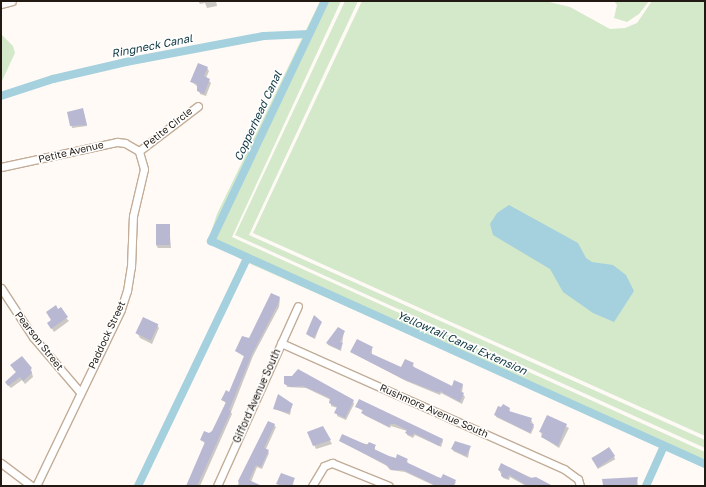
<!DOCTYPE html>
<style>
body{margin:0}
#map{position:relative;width:706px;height:487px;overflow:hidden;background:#fffaf6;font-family:"Golos Text",sans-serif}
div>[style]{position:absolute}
.green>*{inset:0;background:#d3e9ca}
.water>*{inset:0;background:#a5d0dd}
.shadow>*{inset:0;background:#0003;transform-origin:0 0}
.canal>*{height:8px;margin:-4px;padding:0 4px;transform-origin:4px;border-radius:4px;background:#a5d0dd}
.building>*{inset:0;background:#b8b8d3;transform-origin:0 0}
.roads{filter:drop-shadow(1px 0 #c2ad98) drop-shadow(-1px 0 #c2ad98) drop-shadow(0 1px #c2ad98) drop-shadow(0 -1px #c2ad98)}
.minor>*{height:7px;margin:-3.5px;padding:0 3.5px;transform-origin:3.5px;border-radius:3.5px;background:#fff}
span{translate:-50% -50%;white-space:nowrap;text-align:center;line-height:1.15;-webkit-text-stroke:3px #fff;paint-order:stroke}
.street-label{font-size:10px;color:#221a12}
.water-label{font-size:11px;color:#0d353f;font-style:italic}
.frame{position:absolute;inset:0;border:2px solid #221a12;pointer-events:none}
</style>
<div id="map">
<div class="green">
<i style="clip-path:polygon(320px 1px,341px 1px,232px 237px,705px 452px,705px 465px,246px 262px,216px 245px,211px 232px,217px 214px)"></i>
<i style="clip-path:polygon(345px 1px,358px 1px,249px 235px,705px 440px,705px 448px,235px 235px)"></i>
<i style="clip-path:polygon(362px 1px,545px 1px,570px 7px,610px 29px,625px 28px,637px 23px,652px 1px,705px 1px,705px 436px,253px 233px)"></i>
<i style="clip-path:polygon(614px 1px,649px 1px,639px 14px,627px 22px,614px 18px,617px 5px)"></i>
<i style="clip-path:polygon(1px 34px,13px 46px,15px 53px,1px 83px)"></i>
</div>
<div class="water">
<i style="clip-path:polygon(509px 205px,578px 243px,586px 258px,592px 262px,613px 265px,626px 275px,634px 291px,614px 322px,593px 313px,563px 292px,550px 269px,493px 235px,490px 224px,497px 213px)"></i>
</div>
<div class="shadow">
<i style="clip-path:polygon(198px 1px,216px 1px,217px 6px,207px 8px,205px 3px,200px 4px)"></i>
<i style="clip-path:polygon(207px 68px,209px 71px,206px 78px,211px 83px,206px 96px,200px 94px,198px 87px,192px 82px)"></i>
<i style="clip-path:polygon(83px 110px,87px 126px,72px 128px,68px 113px)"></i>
<i style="clip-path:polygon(169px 225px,171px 248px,158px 248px,156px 245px)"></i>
<i style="clip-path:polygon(280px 298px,279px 307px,253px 356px,231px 412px,232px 414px,200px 486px,188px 486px,206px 444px,201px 440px,213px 432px,226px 403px,222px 400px,230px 393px,245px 357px,236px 351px,250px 339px)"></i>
<i style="clip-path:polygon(58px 310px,69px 321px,54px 332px,50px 326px)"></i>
<i style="clip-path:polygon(321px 322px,315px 339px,309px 336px,307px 334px)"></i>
<i style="clip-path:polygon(157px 325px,159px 328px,152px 344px,140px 338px,138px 334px)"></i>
<i style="clip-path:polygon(344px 331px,341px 351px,328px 345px,327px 343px)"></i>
<i style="clip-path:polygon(372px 347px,372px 355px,402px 368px,413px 364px,414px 368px,452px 387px,455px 381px,463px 385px,462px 393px,465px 397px,462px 404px,441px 393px,440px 395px,406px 381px,351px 352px)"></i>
<i style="clip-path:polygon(13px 369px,31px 369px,33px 377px,25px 384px,22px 380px,11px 388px,8px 385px,17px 373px)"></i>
<i style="clip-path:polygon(285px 377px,353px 401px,354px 404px,346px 420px,337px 416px,338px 408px,331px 406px,331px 400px,306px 388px,287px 387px)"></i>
<i style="clip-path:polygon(292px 405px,290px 415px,275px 409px)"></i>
<i style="clip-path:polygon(357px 407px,442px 439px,443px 441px,441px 447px,415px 435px,413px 438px,407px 435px,407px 431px,391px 426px,390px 428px,364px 415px,363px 411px)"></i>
<i style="clip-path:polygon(498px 407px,509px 408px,510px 412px,531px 419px,534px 427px,531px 434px,496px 417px)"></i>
<i style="clip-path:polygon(548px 416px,569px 428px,559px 448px,542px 437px,541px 432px)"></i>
<i style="clip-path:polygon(274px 425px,276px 427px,266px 449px,269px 453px,262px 469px,257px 467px,251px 482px,256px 486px,237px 486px)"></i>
<i style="clip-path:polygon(323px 428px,332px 444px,316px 449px,309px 433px)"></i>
<i style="clip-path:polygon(340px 441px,375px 445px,375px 451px,396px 459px,407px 460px,408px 464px,437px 478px,456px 482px,454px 486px,435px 486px,405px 472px,390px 470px,387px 466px)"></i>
<i style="clip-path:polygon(455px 442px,470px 447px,468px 458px,453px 451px)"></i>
<i style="left:609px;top:448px;width:13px;height:20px;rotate:61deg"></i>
<i style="clip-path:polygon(502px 464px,549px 486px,526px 486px,510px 477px,509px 480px,503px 478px,499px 470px)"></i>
<i style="clip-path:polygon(637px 478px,638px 486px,604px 485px,603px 480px)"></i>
<i style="clip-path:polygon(294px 479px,293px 486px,279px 486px,277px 484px)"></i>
</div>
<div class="canal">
<i style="left:325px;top:1px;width:266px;rotate:115.4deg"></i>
<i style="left:211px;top:241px;width:542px;rotate:24.3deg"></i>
<i style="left:1px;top:96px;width:55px;rotate:-18.1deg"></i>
<i style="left:53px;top:79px;width:75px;rotate:-13.1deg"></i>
<i style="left:126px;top:62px;width:140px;rotate:-10.7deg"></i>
<i style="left:264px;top:36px;width:45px;rotate:-2.5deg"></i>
<i style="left:138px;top:486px;width:253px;rotate:-64.4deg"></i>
<i style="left:646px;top:486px;width:44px;rotate:-65.8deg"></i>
</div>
<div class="building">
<i style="clip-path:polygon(198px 63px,208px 67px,204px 76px,210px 79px,204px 94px,197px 91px,197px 84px,190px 82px)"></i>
<i style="clip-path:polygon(83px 108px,87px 125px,70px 126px,67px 112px)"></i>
<i style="left:156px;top:224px;width:14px;height:21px"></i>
<i style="clip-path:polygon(271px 293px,280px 297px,278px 304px,252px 354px,229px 410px,231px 411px,197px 486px,186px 486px,205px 442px,200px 440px,204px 431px,209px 433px,212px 431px,226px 402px,221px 400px,226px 390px,229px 392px,244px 356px,235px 351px,242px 336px,249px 338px)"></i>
<i style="clip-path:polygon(56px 305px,58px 309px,61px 307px,68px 317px,51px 329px,47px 323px,51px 320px,46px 312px)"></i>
<i style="clip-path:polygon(314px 315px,322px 322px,314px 338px,306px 334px)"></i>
<i style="left:143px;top:317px;width:17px;height:18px;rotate:25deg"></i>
<i style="clip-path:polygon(338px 327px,345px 331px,340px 342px,343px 343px,340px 350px,326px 343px)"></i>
<i style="clip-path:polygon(357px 339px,373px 347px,370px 353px,401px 367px,405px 359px,414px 363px,412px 366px,452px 386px,454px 380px,463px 384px,460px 391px,464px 393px,460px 402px,440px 391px,439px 393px,403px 379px,350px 352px)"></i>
<i style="clip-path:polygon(22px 356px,32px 368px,30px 370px,32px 373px,23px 381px,20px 377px,8px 386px,5px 382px,16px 372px,10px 365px)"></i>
<i style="clip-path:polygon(298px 369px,354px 400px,345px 418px,334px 413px,337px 407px,329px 403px,330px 398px,303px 386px,291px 387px,284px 384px,284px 376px,292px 376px)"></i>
<i style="clip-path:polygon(278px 394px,293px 404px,289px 413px,273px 409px)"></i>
<i style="clip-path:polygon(359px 399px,443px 439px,439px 446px,414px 433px,412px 436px,405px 433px,407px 430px,395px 424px,390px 424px,389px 427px,361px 413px,363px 410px,355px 407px)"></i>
<i style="clip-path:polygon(503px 404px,510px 408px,509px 411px,532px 418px,530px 423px,534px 424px,530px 433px,494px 415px,498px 406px,501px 407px)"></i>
<i style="clip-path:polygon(547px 415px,567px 424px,558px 446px,541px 437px,543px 433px,539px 432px)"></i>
<i style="clip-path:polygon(268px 421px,275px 424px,264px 448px,269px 450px,261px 467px,256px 465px,249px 480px,262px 486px,240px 486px,238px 481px)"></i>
<i style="clip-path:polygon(323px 426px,331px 440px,313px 446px,307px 432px)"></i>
<i style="clip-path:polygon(342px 434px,367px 445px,369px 442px,376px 445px,374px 449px,389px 456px,396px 458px,397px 454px,408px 459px,406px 462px,438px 477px,441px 478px,443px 474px,456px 480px,453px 486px,437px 486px,403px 470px,392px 470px,385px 464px,339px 441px)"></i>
<i style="clip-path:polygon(455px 441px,471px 446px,466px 456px,451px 449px)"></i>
<i style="left:609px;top:447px;width:11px;height:21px;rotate:56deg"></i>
<i style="clip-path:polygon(501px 463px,530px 478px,536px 477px,553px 486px,528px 486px,509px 475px,507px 479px,501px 476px,502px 472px,498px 470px)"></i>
<i style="clip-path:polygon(281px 473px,295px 478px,291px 486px,276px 484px)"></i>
<i style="clip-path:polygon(638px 477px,636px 486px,603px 485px,602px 479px)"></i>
</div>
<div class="roads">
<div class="minor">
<i style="left:1px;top:4px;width:11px;rotate:-15deg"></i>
<i style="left:139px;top:151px;width:74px;rotate:-37.3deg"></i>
<i style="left:1px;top:167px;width:119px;rotate:-12.2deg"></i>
<i style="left:117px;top:142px;width:8px;rotate:7deg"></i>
<i style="left:125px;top:143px;width:16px;rotate:30deg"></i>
<i style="left:1px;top:288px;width:59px;rotate:56.9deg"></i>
<i style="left:33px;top:337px;width:72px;rotate:49.5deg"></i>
<i style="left:281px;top:343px;width:310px;rotate:24deg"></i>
<i style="left:564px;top:469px;width:17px;rotate:36deg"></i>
<i style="left:578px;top:479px;width:7px;rotate:74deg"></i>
<i style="left:1px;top:463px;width:38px;rotate:37deg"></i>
<i style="left:36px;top:486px;width:196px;rotate:-64.3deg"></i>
<i style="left:121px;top:309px;width:19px;rotate:-72deg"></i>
<i style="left:127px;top:291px;width:24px;rotate:-81deg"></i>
<i style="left:131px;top:267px;width:51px;rotate:-87.8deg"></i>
<i style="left:133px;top:216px;width:48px;rotate:-76.8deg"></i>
<i style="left:144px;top:169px;width:19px;rotate:-106deg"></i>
<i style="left:217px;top:486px;width:197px;rotate:-65.8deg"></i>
<i style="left:312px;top:486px;width:23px;rotate:-59deg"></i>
<i style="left:324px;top:466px;width:9px;rotate:-21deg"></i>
<i style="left:332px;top:463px;width:61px;rotate:22deg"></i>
</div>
</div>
<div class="street-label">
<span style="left:168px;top:128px;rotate:-38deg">Petite Circle</span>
<span style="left:71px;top:152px;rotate:-13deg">Petite Avenue</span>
<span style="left:107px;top:335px;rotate:-65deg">Paddock Street</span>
<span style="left:39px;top:341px;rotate:52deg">Pearson Street</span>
<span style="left:257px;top:396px;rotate:-66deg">Gifford Avenue South</span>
<span style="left:434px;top:411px;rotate:24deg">Rushmore Avenue South</span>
</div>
<div class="water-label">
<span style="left:152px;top:46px;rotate:-11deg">Ringneck Canal</span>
<span style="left:258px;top:116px;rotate:-65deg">Copperhead Canal</span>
<span style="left:462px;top:343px;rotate:24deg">Yellowtail Canal Extension</span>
</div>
<div class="frame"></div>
</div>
